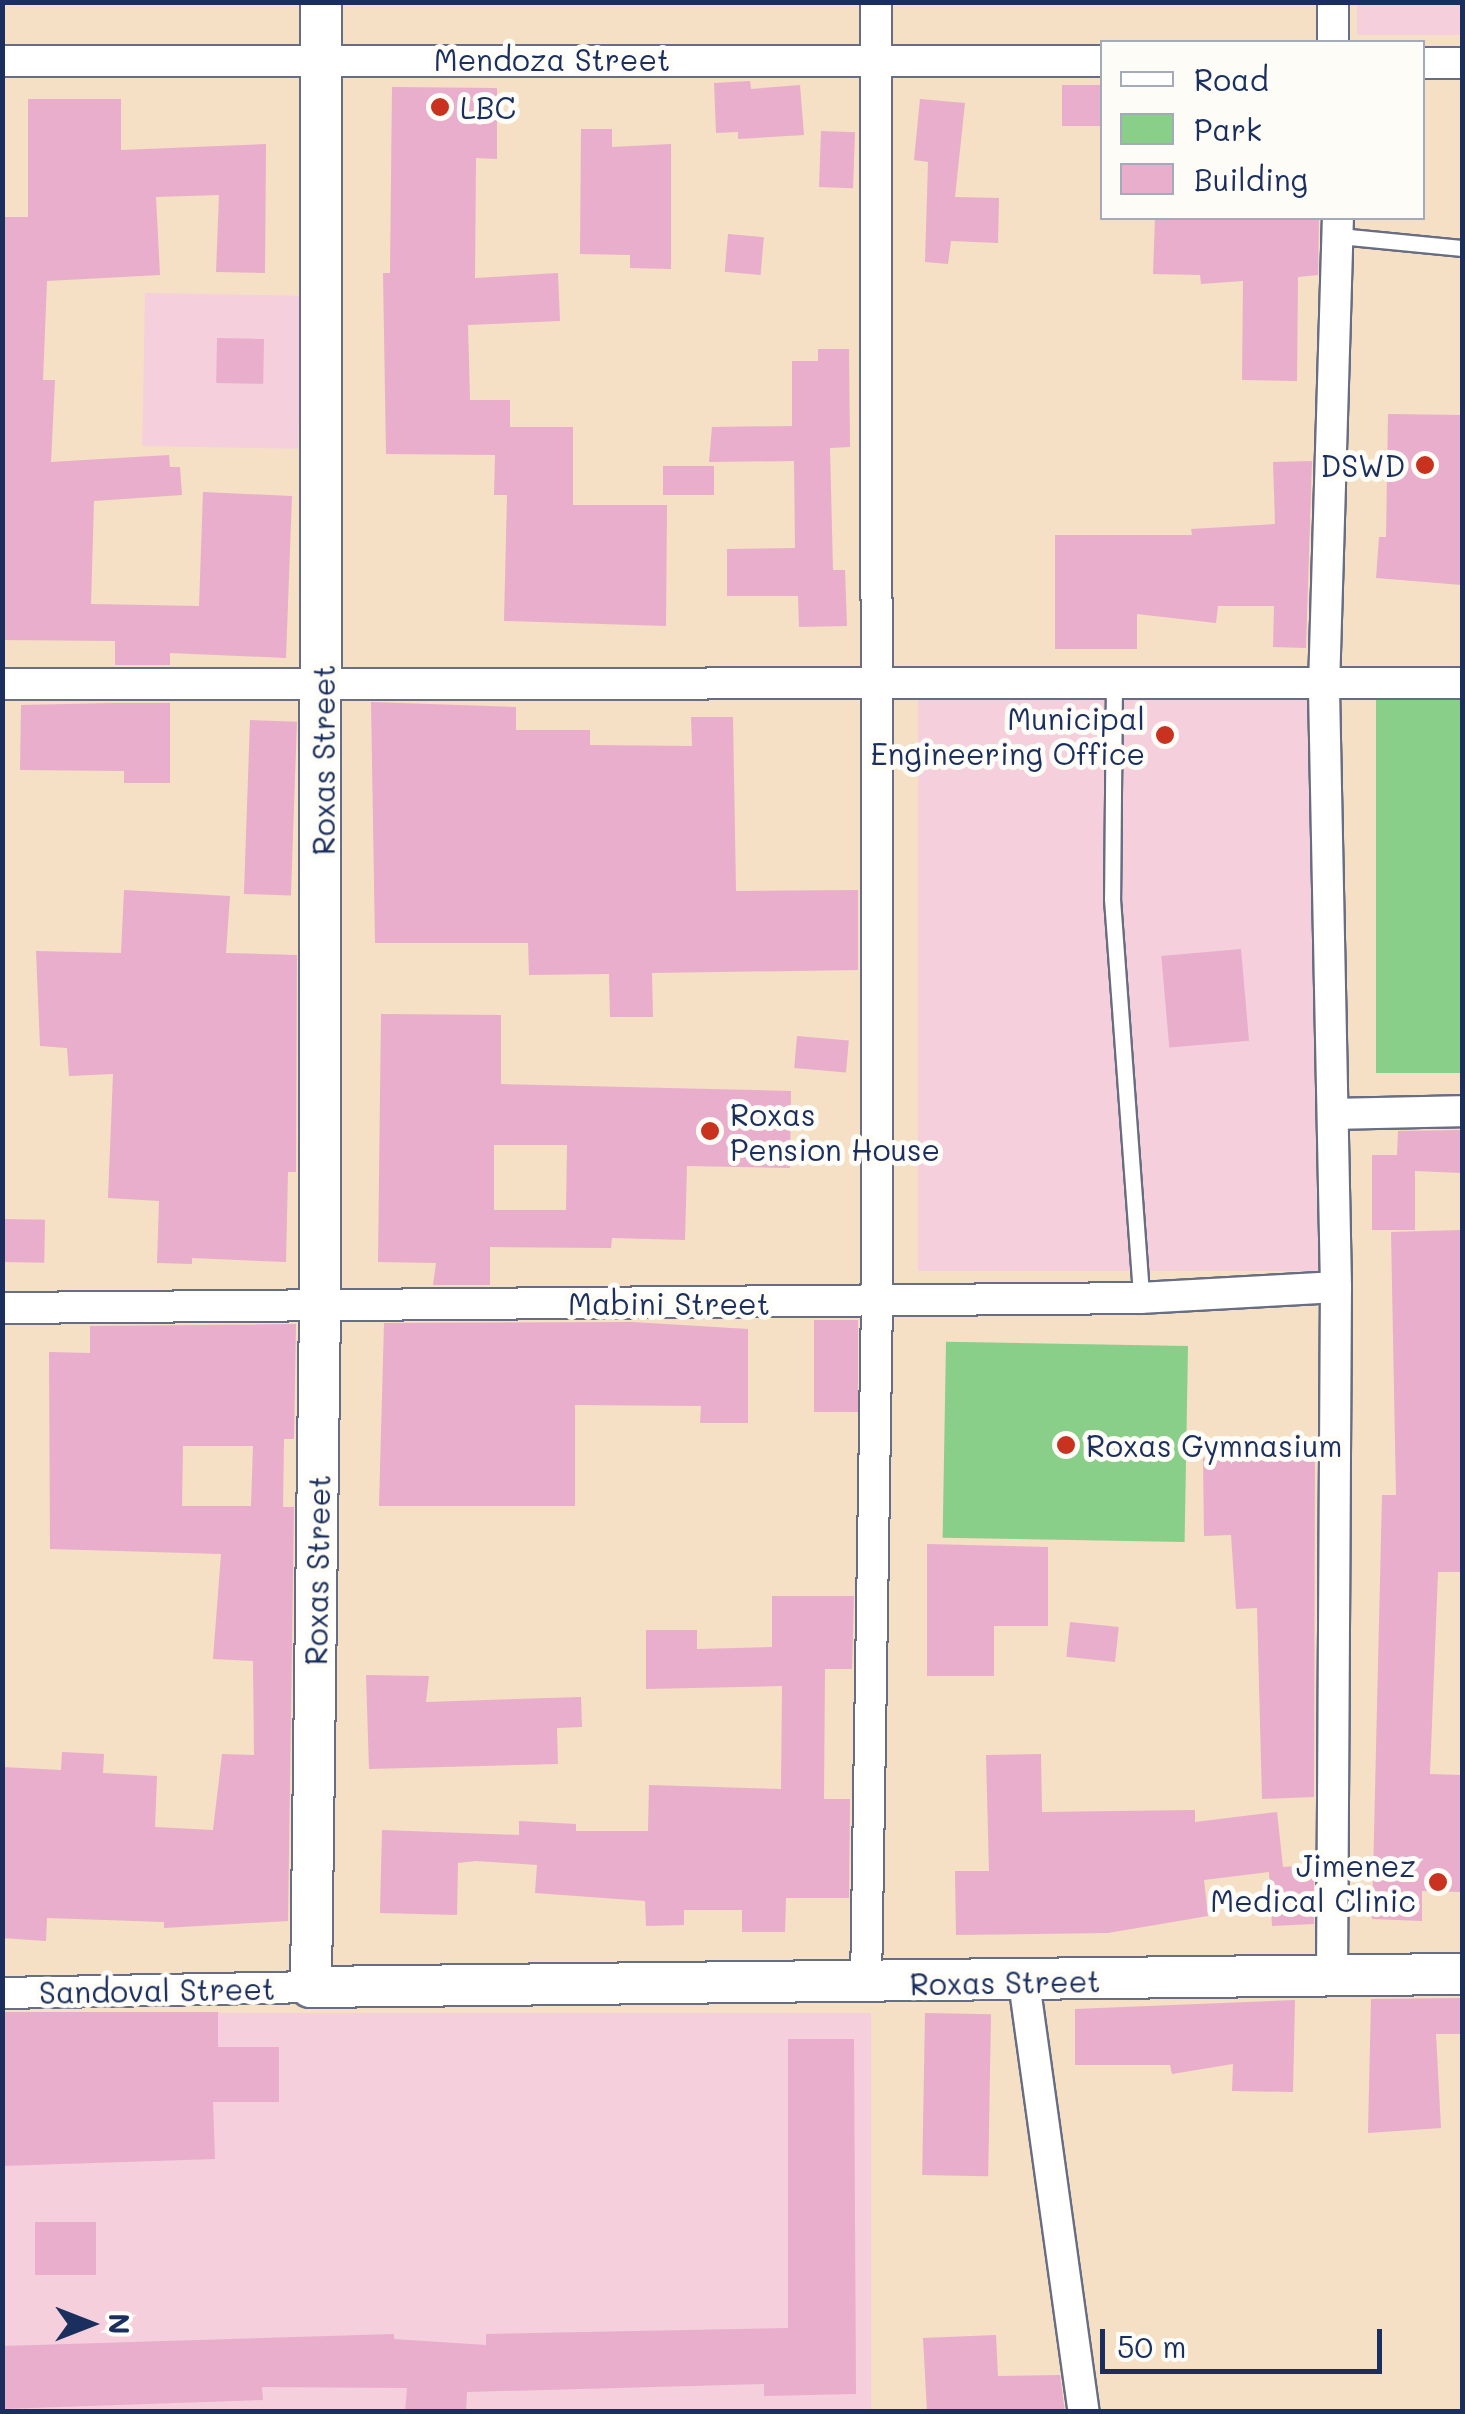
<!DOCTYPE html>
<style>
body{margin:0}
#map{position:relative;width:1465px;height:2414px;overflow:hidden;background:#f5dfc5;font-family:Mali,sans-serif}
div>[style]{position:absolute}
.built>*{inset:0;background:#f5cfdc;transform-origin:0 0}
.green>*{inset:0;background:#89cf89;transform-origin:0 0}
.building>*{inset:0;background:#e8aecb;transform-origin:0 0}
.roads{filter:drop-shadow(2px 0 #676d82) drop-shadow(-2px 0 #676d82) drop-shadow(0 2px #676d82) drop-shadow(0 -2px #676d82)}
.service>*{height:15px;margin:-7.5px;padding:0 7.5px;transform-origin:7.5px;border-radius:7.5px;background:#fff}
.minor>*{height:30px;margin:-15px;padding:0 15px;transform-origin:15px;border-radius:15px;background:#fff}
.secondary>*{height:40px;margin:-20px;padding:0 20px;transform-origin:20px;border-radius:20px;background:#fff}
.dots>*{width:28px;height:28px;translate:-50% -50%;box-sizing:border-box;border:5px solid #fdfcf7;border-radius:50%}
span{translate:-50% -50%;white-space:nowrap;text-align:center;line-height:1.15;-webkit-text-stroke:10px #fdfcf7;paint-order:stroke}
.street-label{font-size:30px;color:#1b2f5e}
.poi-label{font-size:30px;color:#1b2f5e}
.left{translate:0 -50%;text-align:left}
.right{translate:-100% -50%;text-align:right}
.frame{position:absolute;inset:0;border:5px solid #1b2f5e;pointer-events:none}
.legend{position:absolute;left:1100px;top:40px;width:325px;height:180px;box-sizing:border-box;background:#fdfcf7;border:2px solid #a3aaba;margin:0;padding:12px 18px;list-style:none;font-size:30px;color:#1b2f5e}
.legend li{display:flex;align-items:center;gap:20px;height:50px}
.legend b{width:50px;border:2px solid #a3aaba}
.north{position:absolute;left:40px;top:2274px;width:100px;height:100px;-webkit-text-stroke:8px #fdfcf7;paint-order:stroke;rotate:90deg;font-size:28px;font-weight:700;line-height:40px;text-align:center;color:#1b2f5e}
.north::after{content:'';display:block;margin:auto;width:35px;height:45px;background:#1b2f5e;clip-path:polygon(50% 0,100% 100%,50% 72%,0 100%)}
.scale{position:absolute;left:1100px;top:2329px;width:282px;height:45px;box-sizing:border-box;border:5px solid #1b2f5e;border-top:0;padding-left:12px;font-size:30px;line-height:35px;white-space:nowrap;color:#1b2f5e;-webkit-text-stroke:8px #fdfcf7;paint-order:stroke}
</style>
<div id="map">
<div class="built">
<i style="left:1357px;top:3px;width:105px;height:32px"></i>
<i style="left:145px;top:293px;width:156px;height:153px;rotate:1deg"></i>
<i style="left:918px;top:693px;width:405px;height:578px"></i>
<i style="left:3px;top:2013px;width:868px;height:399px"></i>
</div>
<div class="green">
<i style="left:1376px;top:688px;width:86px;height:385px"></i>
<i style="left:1188px;top:1346px;width:196px;height:242px;rotate:91deg"></i>
</div>
<div class="building">
<i style="clip-path:polygon(750px 81px,751px 89px,800px 85px,804px 135px,738px 139px,738px 132px,716px 133px,714px 83px)"></i>
<i style="left:1062px;top:85px;width:40px;height:41px"></i>
<i style="clip-path:polygon(392px 87px,497px 88px,497px 159px,476px 158px,475px 278px,558px 273px,560px 321px,468px 325px,470px 400px,510px 400px,510px 427px,573px 427px,573px 505px,667px 505px,666px 626px,504px 621px,507px 495px,494px 495px,495px 455px,386px 454px,383px 273px,390px 273px)"></i>
<i style="clip-path:polygon(28px 99px,121px 99px,121px 150px,266px 144px,265px 273px,216px 272px,219px 195px,156px 197px,160px 275px,47px 281px,43px 380px,55px 380px,51px 462px,169px 455px,170px 467px,180px 467px,182px 495px,94px 501px,91px 604px,199px 606px,203px 492px,292px 496px,286px 658px,170px 653px,170px 665px,115px 665px,115px 641px,2px 640px,2px 217px,28px 217px)"></i>
<i style="clip-path:polygon(920px 99px,965px 103px,955px 197px,999px 198px,998px 243px,951px 241px,948px 264px,925px 262px,928px 162px,914px 160px)"></i>
<i style="clip-path:polygon(581px 129px,612px 129px,612px 147px,671px 144px,671px 269px,630px 268px,630px 255px,580px 254px)"></i>
<i style="left:821px;top:131px;width:34px;height:56px;rotate:2deg"></i>
<i style="clip-path:polygon(1155px 218px,1319px 218px,1318px 275px,1298px 277px,1297px 381px,1242px 380px,1243px 281px,1201px 284px,1200px 275px,1153px 274px)"></i>
<i style="left:728px;top:234px;width:36px;height:38px;rotate:5deg"></i>
<i style="left:217px;top:338px;width:47px;height:45px;rotate:1deg"></i>
<i style="clip-path:polygon(818px 349px,849px 349px,850px 447px,830px 448px,833px 570px,845px 570px,847px 626px,799px 627px,798px 596px,727px 596px,727px 549px,795px 548px,794px 461px,709px 462px,712px 427px,792px 426px,792px 361px,818px 361px)"></i>
<i style="clip-path:polygon(1388px 414px,1462px 415px,1462px 585px,1376px 578px,1379px 537px,1386px 537px)"></i>
<i style="clip-path:polygon(1312px 461px,1306px 648px,1273px 647px,1274px 606px,1218px 606px,1216px 623px,1137px 614px,1137px 649px,1055px 649px,1055px 535px,1192px 535px,1191px 529px,1275px 524px,1273px 462px)"></i>
<i style="left:663px;top:466px;width:51px;height:29px"></i>
<i style="clip-path:polygon(371px 702px,516px 707px,516px 730px,590px 730px,590px 745px,692px 746px,691px 717px,733px 717px,736px 891px,858px 890px,858px 970px,652px 973px,653px 1017px,610px 1017px,609px 974px,529px 975px,528px 943px,375px 943px)"></i>
<i style="clip-path:polygon(114px 703px,170px 703px,170px 783px,124px 783px,124px 771px,20px 770px,21px 705px)"></i>
<i style="left:250px;top:720px;width:47px;height:174px;rotate:2deg"></i>
<i style="clip-path:polygon(124px 890px,230px 896px,226px 953px,297px 955px,296px 1172px,288px 1172px,286px 1262px,192px 1258px,192px 1264px,157px 1263px,159px 1201px,108px 1198px,113px 1074px,69px 1076px,67px 1048px,40px 1046px,36px 951px,121px 953px)"></i>
<i style="left:1241px;top:949px;width:92px;height:80px;rotate:85deg"></i>
<i style="clip-path:polygon(evenodd,381px 1014px,501px 1015px,501px 1084px,791px 1091px,790px 1168px,687px 1166px,685px 1240px,612px 1238px,611px 1248px,490px 1247px,490px 1285px,433px 1285px,436px 1263px,378px 1262px,381px 1014px,494px 1145px,567px 1145px,566px 1210px,494px 1210px,494px 1145px)"></i>
<i style="left:797px;top:1036px;width:52px;height:32px;rotate:5deg"></i>
<i style="clip-path:polygon(1462px 1130px,1462px 1173px,1415px 1171px,1415px 1230px,1372px 1230px,1372px 1155px,1397px 1155px,1398px 1131px)"></i>
<i style="left:2px;top:1219px;width:43px;height:43px;rotate:1deg"></i>
<i style="clip-path:polygon(1462px 1230px,1462px 1572px,1438px 1572px,1430px 1774px,1462px 1775px,1462px 1892px,1422px 1891px,1422px 1921px,1372px 1919px,1382px 1495px,1396px 1495px,1391px 1232px)"></i>
<i style="left:814px;top:1320px;width:44px;height:92px"></i>
<i style="clip-path:polygon(632px 1322px,748px 1329px,748px 1423px,700px 1423px,701px 1406px,575px 1405px,575px 1506px,379px 1506px,384px 1323px)"></i>
<i style="clip-path:polygon(evenodd,296px 1324px,294px 1439px,284px 1439px,283px 1507px,294px 1507px,288px 1921px,164px 1928px,164px 1922px,47px 1918px,46px 1941px,2px 1938px,2px 1767px,61px 1770px,62px 1752px,104px 1754px,103px 1773px,157px 1776px,155px 1827px,213px 1830px,222px 1754px,254px 1755px,253px 1661px,213px 1659px,221px 1554px,50px 1549px,49px 1352px,90px 1353px,90px 1326px,296px 1324px,183px 1446px,253px 1446px,251px 1506px,182px 1506px,183px 1446px)"></i>
<i style="clip-path:polygon(1315px 1442px,1314px 1797px,1262px 1799px,1257px 1608px,1236px 1609px,1231px 1535px,1204px 1536px,1203px 1458px,1230px 1458px,1229px 1443px)"></i>
<i style="clip-path:polygon(927px 1544px,1048px 1547px,1048px 1626px,994px 1626px,994px 1676px,927px 1676px)"></i>
<i style="clip-path:polygon(772px 1596px,854px 1596px,852px 1669px,825px 1669px,824px 1799px,850px 1799px,849px 1898px,786px 1898px,785px 1932px,742px 1932px,742px 1910px,684px 1910px,684px 1925px,646px 1926px,645px 1901px,535px 1893px,537px 1865px,476px 1861px,458px 1863px,457px 1915px,380px 1913px,382px 1830px,519px 1835px,519px 1821px,576px 1824px,576px 1831px,648px 1831px,649px 1785px,781px 1789px,782px 1686px,646px 1689px,646px 1630px,697px 1630px,697px 1649px,772px 1647px)"></i>
<i style="left:1070px;top:1622px;width:49px;height:35px;rotate:6deg"></i>
<i style="clip-path:polygon(366px 1675px,429px 1676px,426px 1702px,581px 1697px,582px 1727px,557px 1728px,558px 1764px,369px 1769px)"></i>
<i style="clip-path:polygon(1041px 1754px,1042px 1812px,1195px 1810px,1195px 1822px,1277px 1812px,1283px 1867px,1314px 1865px,1314px 1924px,1272px 1926px,1269px 1872px,1204px 1880px,1208px 1916px,1108px 1933px,956px 1935px,955px 1871px,989px 1871px,986px 1755px)"></i>
<i style="clip-path:polygon(1462px 1998px,1462px 2034px,1436px 2034px,1441px 2128px,1368px 2133px,1371px 1999px)"></i>
<i style="clip-path:polygon(1295px 2000px,1293px 2092px,1232px 2091px,1233px 2064px,1172px 2074px,1170px 2065px,1075px 2065px,1075px 2009px)"></i>
<i style="clip-path:polygon(2px 2012px,218px 2012px,218px 2047px,279px 2047px,279px 2102px,213px 2102px,215px 2159px,2px 2166px)"></i>
<i style="left:925px;top:2013px;width:66px;height:162px;rotate:1deg"></i>
<i style="clip-path:polygon(788px 2039px,854px 2039px,856px 2394px,764px 2396px,764px 2384px,467px 2392px,466px 2412px,405px 2412px,407px 2388px,262px 2387px,263px 2400px,2px 2409px,2px 2346px,394px 2334px,394px 2339px,486px 2345px,486px 2334px,788px 2328px)"></i>
<i style="left:35px;top:2222px;width:61px;height:53px"></i>
<i style="clip-path:polygon(996px 2335px,998px 2376px,1060px 2375px,1065px 2412px,927px 2412px,923px 2338px)"></i>
</div>
<div class="roads">
<div class="service">
<i style="left:1339px;top:236px;width:124px;rotate:5.6deg"></i>
<i style="left:1114px;top:680px;width:219px;rotate:90.5deg"></i>
<i style="left:1112px;top:899px;width:400px;rotate:85.8deg"></i>
</div>
<div class="minor">
<i style="left:1333px;top:42px;width:40px;rotate:-90deg"></i>
<i style="left:2px;top:61px;width:1100px"></i>
<i style="left:1422px;top:63px;width:40px"></i>
<i style="left:2px;top:684px;width:1460px;rotate:-0.04deg"></i>
<i style="left:1334px;top:1114px;width:128px;rotate:-1.3deg"></i>
<i style="left:2px;top:1308px;width:1139px;rotate:-0.5deg"></i>
<i style="left:1141px;top:1298px;width:195px;rotate:-3.2deg"></i>
<i style="left:1332px;top:1976px;width:689px;rotate:-89.67deg"></i>
<i style="left:1336px;top:1287px;width:600px;rotate:-91.15deg"></i>
<i style="left:1324px;top:687px;width:469px;rotate:-88.3deg"></i>
<i style="left:1024px;top:1982px;width:434px;rotate:82.1deg"></i>
<i style="left:866px;top:1985px;width:683px;rotate:-89.08deg"></i>
<i style="left:877px;top:1302px;width:1300px;rotate:-90.04deg"></i>
<i style="left:2px;top:1993px;width:309px;rotate:-1.1deg"></i>
</div>
<div class="secondary">
<i style="left:321px;top:2px;width:1304px;rotate:90.04deg"></i>
<i style="left:320px;top:1306px;width:681px;rotate:90.76deg"></i>
<i style="left:311px;top:1987px;width:1151px;rotate:-0.65deg"></i>
</div>
</div>
<div class="dots">
<i style="left:440px;top:107px;background:#c8321e"></i>
<i style="left:1425px;top:465px;background:#c8321e"></i>
<i style="left:1165px;top:735px;background:#c8321e"></i>
<i style="left:710px;top:1131px;background:#c8321e"></i>
<i style="left:1066px;top:1445px;background:#c8321e"></i>
<i style="left:1438px;top:1882px;background:#c8321e"></i>
</div>
<div class="street-label">
<span style="left:552px;top:59px">Mendoza Street</span>
<span style="left:323px;top:760px;rotate:-90deg">Roxas Street</span>
<span style="left:669px;top:1303px">Mabini Street</span>
<span style="left:317px;top:1570px;rotate:-89deg">Roxas Street</span>
<span style="left:1005px;top:1982px;rotate:-1deg">Roxas Street</span>
<span style="left:157px;top:1990px;rotate:-1deg">Sandoval Street</span>
</div>
<div class="poi-label">
<span class="left" style="left:460px;top:107px">LBC</span>
<span class="right" style="left:1405px;top:465px">DSWD</span>
<span class="right" style="left:1145px;top:735px">Municipal<br>Engineering Office</span>
<span class="left" style="left:730px;top:1131px">Roxas<br>Pension House</span>
<span class="left" style="left:1086px;top:1445px">Roxas Gymnasium</span>
<span class="right" style="left:1416px;top:1882px">Jimenez<br>Medical Clinic</span>
</div>
<div class="frame"></div>
<ul class="legend">
<li><b style="height:12px;background:#fff"></b>Road</li>
<li><b style="height:28px;background:#89cf89"></b>Park</li>
<li><b style="height:28px;background:#e8aecb"></b>Building</li>
</ul>
<div class="north">N</div>
<div class="scale">50 m</div>
</div>
